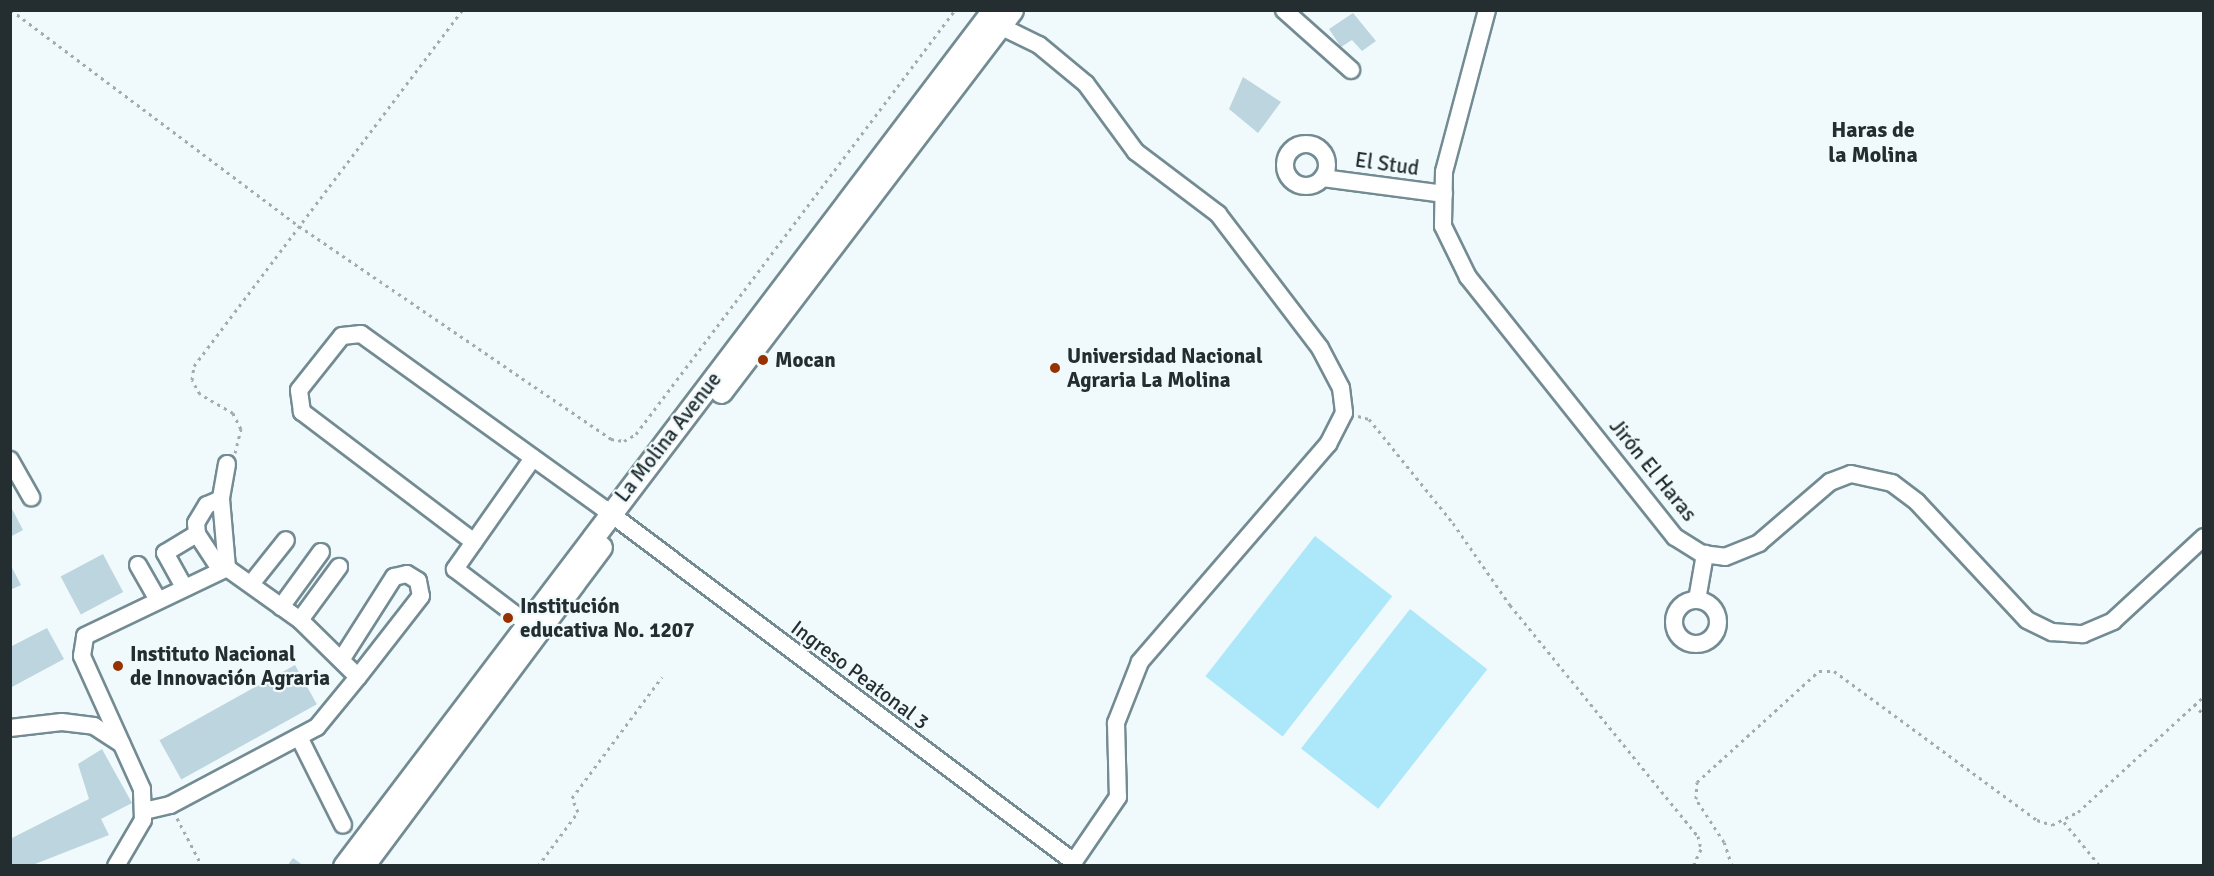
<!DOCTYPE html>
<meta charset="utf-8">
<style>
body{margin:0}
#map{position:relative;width:2214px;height:876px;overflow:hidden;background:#f0fafd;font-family:Signika,sans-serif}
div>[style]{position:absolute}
.water>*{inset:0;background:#ace7fa;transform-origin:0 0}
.building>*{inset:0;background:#bcd5de;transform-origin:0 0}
.path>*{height:3px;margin-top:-1.5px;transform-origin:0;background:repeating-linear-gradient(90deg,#a2acaf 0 3px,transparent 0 7.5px)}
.roads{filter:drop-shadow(2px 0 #738b93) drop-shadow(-2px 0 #738b93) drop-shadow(0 2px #738b93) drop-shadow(0 -2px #738b93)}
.minor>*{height:16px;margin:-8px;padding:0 8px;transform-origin:8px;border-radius:8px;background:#fff}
.minor>.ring{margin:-8px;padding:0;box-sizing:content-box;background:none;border:16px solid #fff;border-radius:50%}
.major>*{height:21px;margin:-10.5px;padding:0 10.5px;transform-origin:10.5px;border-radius:10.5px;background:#fff}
.dots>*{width:16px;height:16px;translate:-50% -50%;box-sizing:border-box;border:3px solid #f0fafd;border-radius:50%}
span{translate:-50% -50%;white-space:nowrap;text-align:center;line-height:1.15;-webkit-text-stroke:4.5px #f0fafd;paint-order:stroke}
.street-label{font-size:21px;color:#242e31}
.poi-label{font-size:21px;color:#242e31;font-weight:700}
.left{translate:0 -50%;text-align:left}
.neighbourhood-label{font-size:22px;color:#242e31;font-weight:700}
.frame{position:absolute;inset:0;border:12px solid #242e31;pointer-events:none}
</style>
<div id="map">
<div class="water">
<i style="left:1315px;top:536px;width:98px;height:178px;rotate:38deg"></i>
<i style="left:1410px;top:609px;width:98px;height:177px;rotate:38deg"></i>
</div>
<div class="building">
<i style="clip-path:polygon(1353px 13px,1376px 41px,1362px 51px,1352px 40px,1341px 47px,1329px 29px)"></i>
<i style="clip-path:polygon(1243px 77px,1281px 102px,1258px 133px,1229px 109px)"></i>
<i style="clip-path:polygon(10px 505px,23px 530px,10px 537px)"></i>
<i style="left:103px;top:554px;width:43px;height:48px;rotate:62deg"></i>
<i style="clip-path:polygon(10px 564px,21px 585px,10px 590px)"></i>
<i style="clip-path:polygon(47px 628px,64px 659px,10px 688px,10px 647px)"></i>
<i style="left:295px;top:665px;width:45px;height:155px;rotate:61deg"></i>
<i style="clip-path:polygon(102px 749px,132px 803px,101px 819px,109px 835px,30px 866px,10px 866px,10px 839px,89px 799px,78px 764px)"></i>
<i style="clip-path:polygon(293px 858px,304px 866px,287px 866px)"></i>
</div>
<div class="path">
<i style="left:11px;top:10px;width:360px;rotate:36.9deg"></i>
<i style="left:299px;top:226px;width:378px;rotate:34.3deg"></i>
<i style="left:611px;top:439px;width:13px;rotate:9deg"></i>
<i style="left:624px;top:441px;width:14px;rotate:-30deg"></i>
<i style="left:636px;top:434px;width:531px;rotate:-53.04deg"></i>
<i style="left:1358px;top:416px;width:11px;rotate:15deg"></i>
<i style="left:1369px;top:419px;width:134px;rotate:51.1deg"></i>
<i style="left:1453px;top:523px;width:100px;rotate:55.2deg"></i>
<i style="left:1510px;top:605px;width:298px;rotate:50.9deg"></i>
<i style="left:1698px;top:836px;width:13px;rotate:77deg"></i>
<i style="left:1701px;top:849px;width:19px;rotate:115deg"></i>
<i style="left:235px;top:453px;width:25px;rotate:-76deg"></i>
<i style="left:241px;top:429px;width:18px;rotate:-117deg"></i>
<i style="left:233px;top:413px;width:38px;rotate:-150deg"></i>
<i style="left:200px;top:394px;width:16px;rotate:-120deg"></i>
<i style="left:192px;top:380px;width:14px;rotate:-82deg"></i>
<i style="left:194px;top:366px;width:446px;rotate:-53deg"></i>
<i style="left:2194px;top:704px;width:15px;rotate:48deg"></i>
<i style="left:177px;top:818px;width:54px;rotate:62.5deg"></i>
<i style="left:2064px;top:822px;width:57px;rotate:50.7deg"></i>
<i style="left:538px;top:866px;width:67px;rotate:-53.5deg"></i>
<i style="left:578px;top:812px;width:15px;rotate:-113deg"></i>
<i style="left:572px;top:798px;width:151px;rotate:-53.4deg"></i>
<i style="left:1732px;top:866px;width:25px;rotate:-108deg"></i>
<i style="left:1724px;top:842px;width:51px;rotate:-123.1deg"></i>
<i style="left:1696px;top:799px;width:17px;rotate:-87deg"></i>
<i style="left:1697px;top:782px;width:165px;rotate:-42.3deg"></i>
<i style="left:1819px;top:671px;width:15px"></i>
<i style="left:1834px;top:671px;width:252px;rotate:36.3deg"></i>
<i style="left:2037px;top:820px;width:16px;rotate:18deg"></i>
<i style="left:2052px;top:825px;width:29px;rotate:-27deg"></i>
<i style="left:2078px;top:812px;width:171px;rotate:-42.6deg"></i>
</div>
<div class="roads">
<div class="minor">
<i style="left:1284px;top:10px;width:90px;rotate:41.8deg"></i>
<i style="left:1487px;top:10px;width:168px;rotate:104.9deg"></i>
<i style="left:1444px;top:172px;width:54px;rotate:91.1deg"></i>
<i style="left:1443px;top:226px;width:57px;rotate:63.9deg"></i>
<i style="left:1468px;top:277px;width:332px;rotate:51.5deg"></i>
<i style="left:1675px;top:537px;width:32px;rotate:32deg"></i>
<i style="left:1702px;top:554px;width:23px;rotate:7deg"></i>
<i style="left:1725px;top:557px;width:37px;rotate:-22deg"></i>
<i style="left:1759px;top:543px;width:94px;rotate:-40.7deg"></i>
<i style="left:1830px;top:482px;width:22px;rotate:-21deg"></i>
<i style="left:1851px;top:474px;width:42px;rotate:12.4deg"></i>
<i style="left:1892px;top:483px;width:31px;rotate:37deg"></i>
<i style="left:1917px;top:502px;width:161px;rotate:47deg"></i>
<i style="left:2027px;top:620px;width:28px;rotate:26deg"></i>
<i style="left:2052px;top:632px;width:31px;rotate:4deg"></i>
<i style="left:2083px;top:634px;width:33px;rotate:-23deg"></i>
<i style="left:2113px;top:621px;width:124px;rotate:-42.7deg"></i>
<i style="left:1000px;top:26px;width:43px;rotate:26deg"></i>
<i style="left:1039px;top:45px;width:61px;rotate:39.7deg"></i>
<i style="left:1086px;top:84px;width:84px;rotate:53.7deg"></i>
<i style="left:1136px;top:152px;width:103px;rotate:37.1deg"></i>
<i style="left:1218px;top:214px;width:168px;rotate:52.7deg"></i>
<i style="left:1320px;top:348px;width:45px;rotate:62.3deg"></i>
<i style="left:1341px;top:388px;width:25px;rotate:83deg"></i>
<i style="left:1344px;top:413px;width:35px;rotate:117deg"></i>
<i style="left:1328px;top:444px;width:288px;rotate:130.8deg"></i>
<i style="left:1140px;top:662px;width:66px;rotate:111.5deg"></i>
<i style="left:1116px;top:723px;width:74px;rotate:88.5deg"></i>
<i style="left:1118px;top:797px;width:83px;rotate:124.3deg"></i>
<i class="ring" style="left:1285px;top:144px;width:26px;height:26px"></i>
<i style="left:1323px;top:178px;width:122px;rotate:7.5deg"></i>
<i style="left:533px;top:458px;width:136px;rotate:125.1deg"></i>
<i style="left:455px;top:569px;width:103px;rotate:37.1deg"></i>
<i style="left:10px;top:460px;width:43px;rotate:60.4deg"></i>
<i style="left:227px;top:464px;width:36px;rotate:100deg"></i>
<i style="left:221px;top:499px;width:69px;rotate:85deg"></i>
<i style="left:474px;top:542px;width:216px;rotate:-142.9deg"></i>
<i style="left:302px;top:412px;width:22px;rotate:-98deg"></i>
<i style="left:299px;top:390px;width:69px;rotate:-51.5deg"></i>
<i style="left:342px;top:336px;width:19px;rotate:-6deg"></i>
<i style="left:361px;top:334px;width:298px;rotate:35.7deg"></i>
<i style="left:603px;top:508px;width:589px;rotate:36.93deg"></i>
<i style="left:138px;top:565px;width:40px;rotate:60.3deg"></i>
<i style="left:220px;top:569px;width:42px;rotate:-123.3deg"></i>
<i style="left:197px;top:534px;width:11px;rotate:-95deg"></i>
<i style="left:196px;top:523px;width:21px;rotate:-59deg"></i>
<i style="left:207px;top:505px;width:15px;rotate:-23deg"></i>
<i style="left:251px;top:584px;width:56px;rotate:-51.5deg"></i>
<i style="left:184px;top:587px;width:39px;rotate:-119deg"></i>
<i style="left:165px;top:553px;width:37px;rotate:-31deg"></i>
<i style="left:1697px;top:600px;width:47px;rotate:-80.1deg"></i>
<i class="ring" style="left:1674px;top:600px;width:28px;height:28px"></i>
<i style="left:281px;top:607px;width:68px;rotate:-54deg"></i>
<i style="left:300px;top:620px;width:66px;rotate:-53.7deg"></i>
<i style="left:343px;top:657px;width:95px;rotate:-57.5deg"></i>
<i style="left:394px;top:577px;width:13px;rotate:-13deg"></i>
<i style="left:407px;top:574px;width:13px;rotate:32deg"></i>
<i style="left:418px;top:581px;width:15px;rotate:79deg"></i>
<i style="left:421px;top:596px;width:103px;rotate:127.9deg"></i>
<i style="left:10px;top:728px;width:52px;rotate:-6.6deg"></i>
<i style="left:62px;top:722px;width:32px;rotate:7deg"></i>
<i style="left:94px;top:726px;width:33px;rotate:33deg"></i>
<i style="left:299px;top:737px;width:98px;rotate:63.4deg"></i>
<i style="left:116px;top:866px;width:53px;rotate:-59.6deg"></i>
<i style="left:143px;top:820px;width:31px;rotate:-92deg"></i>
<i style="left:142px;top:789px;width:146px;rotate:-114.3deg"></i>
<i style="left:82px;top:656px;width:20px;rotate:-81deg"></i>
<i style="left:85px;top:636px;width:157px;rotate:-25.6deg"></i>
<i style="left:227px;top:568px;width:90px;rotate:35.5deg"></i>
<i style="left:300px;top:620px;width:81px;rotate:44.5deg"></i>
<i style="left:358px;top:677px;width:65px;rotate:129.4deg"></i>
<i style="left:317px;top:727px;width:166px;rotate:152deg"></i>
<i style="left:170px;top:805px;width:26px;rotate:167deg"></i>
</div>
<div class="major">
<i style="left:721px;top:392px;width:480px;rotate:-52.7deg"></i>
<i style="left:344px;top:866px;width:1074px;rotate:-52.83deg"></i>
<i style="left:363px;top:866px;width:398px;rotate:-53.3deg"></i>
</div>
</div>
<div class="dots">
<i style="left:763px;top:360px;background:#973200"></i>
<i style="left:1055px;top:368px;background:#973200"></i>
<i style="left:508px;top:618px;background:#973200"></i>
<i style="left:118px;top:666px;background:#973200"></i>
</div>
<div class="street-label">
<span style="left:1387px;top:164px;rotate:8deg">El Stud</span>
<span style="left:668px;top:437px;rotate:-52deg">La Molina Avenue</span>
<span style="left:1653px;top:470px;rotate:51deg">Jirón El Haras</span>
<span style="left:860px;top:675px;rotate:37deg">Ingreso Peatonal 3</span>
</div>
<div class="poi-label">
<span class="left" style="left:1067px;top:368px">Universidad Nacional<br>Agraria La Molina</span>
<span class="left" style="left:775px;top:360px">Mocan</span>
<span class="left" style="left:520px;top:618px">Institución<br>educativa No. 1207</span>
<span class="left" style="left:130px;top:666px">Instituto Nacional<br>de Innovación Agraria</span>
</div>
<div class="neighbourhood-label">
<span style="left:1873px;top:142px">Haras de<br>la Molina</span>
</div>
<div class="frame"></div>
</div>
